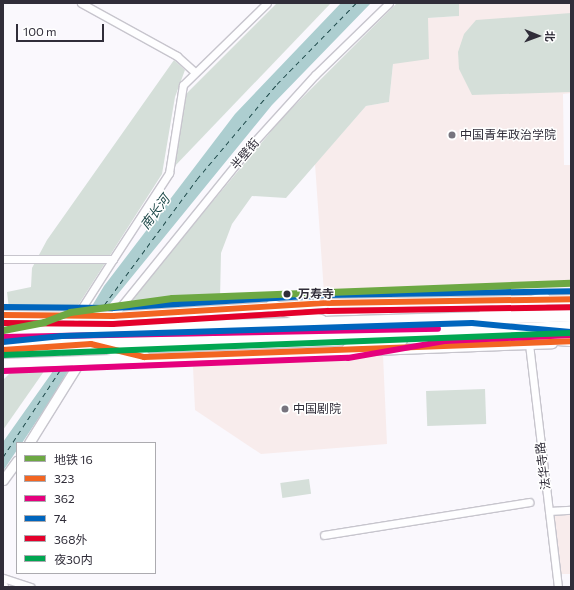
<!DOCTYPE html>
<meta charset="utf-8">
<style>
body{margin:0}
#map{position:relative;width:574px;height:590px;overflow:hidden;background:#faf8fd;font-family:Commissioner,"Noto Sans SC",sans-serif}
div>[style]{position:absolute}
.commercial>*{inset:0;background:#f8ecec}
.green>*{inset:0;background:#d5dfd9;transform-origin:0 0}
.water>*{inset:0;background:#adced0}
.ferry>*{height:1px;margin-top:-0.5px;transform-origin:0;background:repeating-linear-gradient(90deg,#1b4748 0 5px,transparent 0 9px)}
.roads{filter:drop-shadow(1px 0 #c7c5cd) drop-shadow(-1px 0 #c7c5cd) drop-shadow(0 1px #c7c5cd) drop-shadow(0 -1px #c7c5cd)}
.street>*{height:7px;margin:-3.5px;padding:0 3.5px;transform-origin:3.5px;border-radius:3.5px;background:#fefeff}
.secondary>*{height:9px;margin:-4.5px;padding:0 4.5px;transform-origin:4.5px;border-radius:4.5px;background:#fefeff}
.highway>*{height:12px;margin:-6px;padding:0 6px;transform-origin:6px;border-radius:6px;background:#fefeff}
.bus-1>*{height:6px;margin:-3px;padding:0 3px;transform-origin:3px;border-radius:3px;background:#f26522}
.bus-2>*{height:6px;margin:-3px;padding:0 3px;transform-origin:3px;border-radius:3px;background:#e5007d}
.bus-3>*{height:6px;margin:-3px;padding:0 3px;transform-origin:3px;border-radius:3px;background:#0065bd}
.bus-4>*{height:6px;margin:-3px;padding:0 3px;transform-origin:3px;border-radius:3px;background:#e4002b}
.bus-5>*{height:6px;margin:-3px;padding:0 3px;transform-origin:3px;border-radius:3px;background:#00a651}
.metro-1>*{height:7px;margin:-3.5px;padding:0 3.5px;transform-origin:3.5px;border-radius:3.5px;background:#6da843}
.dots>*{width:11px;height:11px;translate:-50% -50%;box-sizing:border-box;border:2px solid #fff;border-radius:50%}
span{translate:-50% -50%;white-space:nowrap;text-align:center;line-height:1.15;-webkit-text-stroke:3px #fff;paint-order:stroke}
.poi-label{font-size:12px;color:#302d39}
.left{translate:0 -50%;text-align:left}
.street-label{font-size:12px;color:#302d39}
.stop-label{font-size:12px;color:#302d39;font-weight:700}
.water-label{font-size:13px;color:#1b4748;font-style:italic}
.frame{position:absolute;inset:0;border:4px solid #302d39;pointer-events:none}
.legend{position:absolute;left:16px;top:442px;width:140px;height:132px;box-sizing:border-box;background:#fff;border:1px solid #acabb0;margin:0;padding:5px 7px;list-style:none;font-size:12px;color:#302d39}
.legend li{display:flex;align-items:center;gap:8px;height:20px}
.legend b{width:20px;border:1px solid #acabb0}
.north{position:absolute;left:518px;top:16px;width:40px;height:40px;-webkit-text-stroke:3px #fff;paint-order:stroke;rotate:91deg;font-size:11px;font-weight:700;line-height:16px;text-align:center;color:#302d39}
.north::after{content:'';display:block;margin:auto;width:14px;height:18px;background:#302d39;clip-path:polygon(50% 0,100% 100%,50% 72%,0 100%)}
.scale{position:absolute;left:16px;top:24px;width:88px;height:18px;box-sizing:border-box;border:2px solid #302d39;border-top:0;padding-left:5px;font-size:12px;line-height:14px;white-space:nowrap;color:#302d39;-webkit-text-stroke:3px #fff;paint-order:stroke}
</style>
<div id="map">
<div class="commercial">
<i style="clip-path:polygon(459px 3px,571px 3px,571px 93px,563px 94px,564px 165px,571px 165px,571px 287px,324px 293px,315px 164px,366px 106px,389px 102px,393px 64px,428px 18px,459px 16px)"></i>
<i style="clip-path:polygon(383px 355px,387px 444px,261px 454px,195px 410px,193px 367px)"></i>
<i style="clip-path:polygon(571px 513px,571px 574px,559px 574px,554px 514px)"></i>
</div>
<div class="green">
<i style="clip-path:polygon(277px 3px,331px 3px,173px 168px,186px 94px)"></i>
<i style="clip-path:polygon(397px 3px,459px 3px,459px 16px,428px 18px,429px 59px,393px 64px,389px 102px,366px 106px,286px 198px,252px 196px,232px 224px,221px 253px,220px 299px,123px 309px,283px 117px)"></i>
<i style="clip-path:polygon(571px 13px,571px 92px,472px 95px,459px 69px,458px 52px,464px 34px,476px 20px)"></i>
<i style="clip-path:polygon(174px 60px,185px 70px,175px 97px,162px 174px,77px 307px,9px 309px,7px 292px,31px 287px,32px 268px,47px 240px)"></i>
<i style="clip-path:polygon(16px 367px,47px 367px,3px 430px,3px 380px)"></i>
<i style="left:485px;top:389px;width:35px;height:59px;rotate:88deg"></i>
<i style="left:309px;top:479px;width:15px;height:29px;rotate:82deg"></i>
</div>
<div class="water">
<i style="clip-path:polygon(341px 3px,371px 3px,272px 105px,104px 311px,48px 404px,22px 443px,17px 443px,17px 450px,3px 471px,3px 442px,51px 374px,104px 286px,235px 114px)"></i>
</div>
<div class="ferry">
<i style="left:99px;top:312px;width:165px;rotate:-53.6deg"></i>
<i style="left:197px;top:179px;width:124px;rotate:-49.9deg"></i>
<i style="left:277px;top:84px;width:113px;rotate:-45.7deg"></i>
<i style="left:90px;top:325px;width:7px;rotate:-56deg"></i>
<i style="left:69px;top:357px;width:9px;rotate:-58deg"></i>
<i style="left:3px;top:457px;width:111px;rotate:-56.7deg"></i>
</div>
<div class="roads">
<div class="street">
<i style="left:81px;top:3px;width:110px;rotate:28.9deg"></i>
<i style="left:177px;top:56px;width:24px;rotate:42deg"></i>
<i style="left:3px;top:259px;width:110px"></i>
<i style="left:113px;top:259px;width:69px;rotate:122.5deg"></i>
<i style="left:113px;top:259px;width:103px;rotate:-56.9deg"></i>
<i style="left:169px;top:173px;width:89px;rotate:-81deg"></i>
<i style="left:183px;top:85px;width:117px;rotate:-44.3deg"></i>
<i style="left:113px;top:316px;width:224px;rotate:-51deg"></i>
<i style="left:254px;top:142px;width:91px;rotate:-47.7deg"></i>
<i style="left:315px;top:75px;width:103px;rotate:-44.2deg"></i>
<i style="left:529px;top:344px;width:245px;rotate:83.2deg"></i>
<i style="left:549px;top:511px;width:22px;rotate:-3deg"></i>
<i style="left:324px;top:535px;width:208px;rotate:-9.1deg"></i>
<i style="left:3px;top:578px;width:29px;rotate:18deg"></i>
</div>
<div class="secondary">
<i style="left:3px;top:315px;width:110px;rotate:0.5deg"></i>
<i style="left:113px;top:316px;width:215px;rotate:-3.5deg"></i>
<i style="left:328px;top:303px;width:243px;rotate:-0.9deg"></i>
<i style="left:373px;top:350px;width:179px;rotate:-2.2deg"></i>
<i style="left:3px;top:363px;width:351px;rotate:-2.1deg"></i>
<i style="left:29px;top:443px;width:97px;rotate:-58.1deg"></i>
<i style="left:3px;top:480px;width:24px;rotate:-54deg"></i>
<i style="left:3px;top:586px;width:1px;rotate:90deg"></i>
</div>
<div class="highway">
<i style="left:272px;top:306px;width:51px;rotate:17deg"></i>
<i style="left:485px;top:314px;width:61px;rotate:-14.3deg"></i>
<i style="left:3px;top:329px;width:97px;rotate:0.6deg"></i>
<i style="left:100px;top:330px;width:471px;rotate:-1.8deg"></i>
<i style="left:519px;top:336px;width:52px;rotate:4.4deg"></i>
<i style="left:107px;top:348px;width:38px;rotate:14deg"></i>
<i style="left:3px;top:350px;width:59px;rotate:-5.8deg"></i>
<i style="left:62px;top:344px;width:150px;rotate:-0.8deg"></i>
<i style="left:212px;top:342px;width:359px;rotate:-2.4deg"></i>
<i style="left:348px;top:350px;width:54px;rotate:-10.7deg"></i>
</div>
</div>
<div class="bus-1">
<i style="left:3px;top:315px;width:110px;rotate:0.5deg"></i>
<i style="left:113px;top:316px;width:215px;rotate:-3.5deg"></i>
<i style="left:328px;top:303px;width:243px;rotate:-0.9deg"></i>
<i style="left:3px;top:350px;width:88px;rotate:-3.9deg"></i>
<i style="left:91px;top:344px;width:55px;rotate:13.8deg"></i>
<i style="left:144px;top:357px;width:427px;rotate:-2.1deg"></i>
</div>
<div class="bus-2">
<i style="left:3px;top:337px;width:435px;rotate:-1.1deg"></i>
<i style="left:3px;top:371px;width:345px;rotate:-2.2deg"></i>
<i style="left:348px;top:358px;width:98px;rotate:-9.9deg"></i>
<i style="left:445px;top:341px;width:126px;rotate:-2.7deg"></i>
</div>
<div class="bus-3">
<i style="left:3px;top:307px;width:110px;rotate:0.5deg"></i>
<i style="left:113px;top:308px;width:215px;rotate:-3.5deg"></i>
<i style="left:328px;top:295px;width:243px;rotate:-0.9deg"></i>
<i style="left:3px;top:342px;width:59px;rotate:-5.8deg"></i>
<i style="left:62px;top:336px;width:410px;rotate:-1.8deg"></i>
<i style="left:472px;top:323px;width:99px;rotate:5.2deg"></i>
</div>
<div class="bus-4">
<i style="left:3px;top:323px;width:110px;rotate:0.5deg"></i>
<i style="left:113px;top:324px;width:215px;rotate:-3.5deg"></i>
<i style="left:328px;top:311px;width:243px;rotate:-0.9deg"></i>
</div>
<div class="bus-5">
<i style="left:3px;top:355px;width:568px;rotate:-2.22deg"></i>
</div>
<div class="metro-1">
<i style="left:3px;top:330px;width:42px;rotate:-11deg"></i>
<i style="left:44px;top:322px;width:28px;rotate:-21deg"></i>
<i style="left:70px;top:312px;width:103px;rotate:-7.8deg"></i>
<i style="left:172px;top:298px;width:399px;rotate:-2.2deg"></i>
</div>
<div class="dots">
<i style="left:452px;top:135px;background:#77747e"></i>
<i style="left:287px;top:294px;background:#302d39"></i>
<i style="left:285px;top:409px;background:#77747e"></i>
</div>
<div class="poi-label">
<span class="left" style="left:460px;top:135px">中国青年政治学院</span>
<span class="left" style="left:293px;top:409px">中国剧院</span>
</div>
<div class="street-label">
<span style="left:245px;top:154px;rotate:-50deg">半壁街</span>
<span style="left:543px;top:466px;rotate:-97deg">法华寺路</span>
</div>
<div class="stop-label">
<span class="left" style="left:298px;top:294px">万寿寺</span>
</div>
<div class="water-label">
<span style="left:155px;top:212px;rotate:-53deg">南长河</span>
</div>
<div class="frame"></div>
<ul class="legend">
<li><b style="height:5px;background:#6da843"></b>地铁 16</li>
<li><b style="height:5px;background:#f26522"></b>323</li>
<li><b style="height:5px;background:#e5007d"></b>362</li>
<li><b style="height:5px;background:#0065bd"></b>74</li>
<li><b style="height:5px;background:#e4002b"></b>368外</li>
<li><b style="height:5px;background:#00a651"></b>夜30内</li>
</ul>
<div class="north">北</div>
<div class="scale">100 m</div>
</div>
